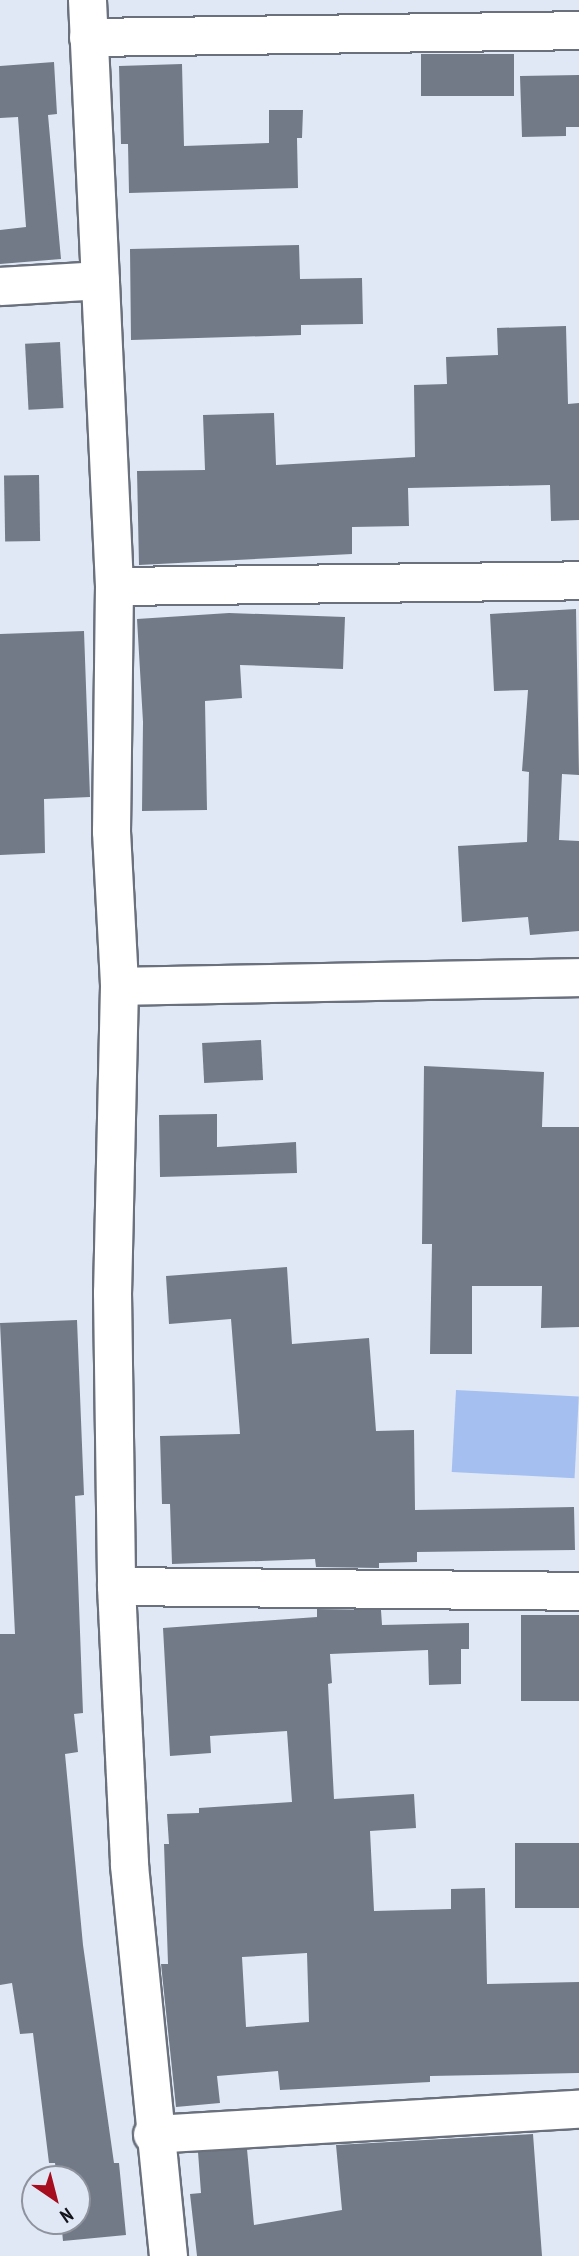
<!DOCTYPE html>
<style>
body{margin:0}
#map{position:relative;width:579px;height:2256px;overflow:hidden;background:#e0e8f6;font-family:"PT Sans Narrow",sans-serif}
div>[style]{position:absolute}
.green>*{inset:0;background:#a5c0f0;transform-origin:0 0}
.building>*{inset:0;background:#737a87;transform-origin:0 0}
.roads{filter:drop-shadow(2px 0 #6a717d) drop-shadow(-2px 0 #6a717d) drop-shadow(0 2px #6a717d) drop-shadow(0 -2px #6a717d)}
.minor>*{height:37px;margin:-18.5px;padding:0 18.5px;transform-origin:18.5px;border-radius:18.5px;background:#fff}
span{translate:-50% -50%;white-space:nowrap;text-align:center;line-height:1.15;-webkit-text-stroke:5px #e0e8f6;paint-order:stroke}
.north{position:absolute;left:21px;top:2165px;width:70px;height:70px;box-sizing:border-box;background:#e0e8f6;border:2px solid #8e939e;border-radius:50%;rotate:145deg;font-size:19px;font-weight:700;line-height:28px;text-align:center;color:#121419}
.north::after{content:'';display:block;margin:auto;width:24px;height:32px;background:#a60d1e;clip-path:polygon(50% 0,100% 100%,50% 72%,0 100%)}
</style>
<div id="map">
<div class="green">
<i style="left:456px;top:1390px;width:123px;height:82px;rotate:3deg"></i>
</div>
<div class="building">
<i style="left:514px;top:54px;width:42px;height:93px;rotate:90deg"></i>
<i style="clip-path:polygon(54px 62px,57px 114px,48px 115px,61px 259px,0 264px,0 230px,26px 227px,18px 117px,0 118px,0 66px)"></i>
<i style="clip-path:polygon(182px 64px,184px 146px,269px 143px,269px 110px,303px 110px,302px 138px,297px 138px,298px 188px,129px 193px,128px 144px,121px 144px,119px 66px)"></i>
<i style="clip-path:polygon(579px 75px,579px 127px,566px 127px,566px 136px,522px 137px,520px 76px)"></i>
<i style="clip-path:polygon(299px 245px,300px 279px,362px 278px,363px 324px,301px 325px,301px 335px,131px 340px,130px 249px)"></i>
<i style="clip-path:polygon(566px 326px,568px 404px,579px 403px,579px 520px,551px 521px,550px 485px,408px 488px,409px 526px,352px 527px,352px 554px,139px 565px,137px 471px,205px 470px,203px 415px,274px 413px,276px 465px,415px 457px,414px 385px,447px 384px,446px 357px,498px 355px,497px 328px)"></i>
<i style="left:60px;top:342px;width:66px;height:35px;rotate:87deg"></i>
<i style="left:39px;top:475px;width:66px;height:35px;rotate:89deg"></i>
<i style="clip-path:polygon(576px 609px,579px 775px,562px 774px,559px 840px,579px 841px,579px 931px,530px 935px,528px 917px,462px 922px,458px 846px,527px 842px,529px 772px,522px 771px,528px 690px,494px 691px,490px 614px)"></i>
<i style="clip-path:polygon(229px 613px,345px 617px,343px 669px,240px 665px,242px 698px,205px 701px,207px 810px,142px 811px,143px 722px,137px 619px)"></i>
<i style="clip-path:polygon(84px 631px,90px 797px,44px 799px,45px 853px,0 855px,0 634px)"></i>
<i style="left:261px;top:1040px;width:40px;height:59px;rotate:87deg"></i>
<i style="clip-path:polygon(424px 1066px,544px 1072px,542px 1127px,579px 1127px,579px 1327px,541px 1328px,542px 1286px,472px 1286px,472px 1354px,430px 1354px,432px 1244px,422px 1244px)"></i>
<i style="clip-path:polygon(217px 1114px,217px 1147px,296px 1142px,297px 1173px,160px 1177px,159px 1115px)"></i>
<i style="clip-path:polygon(287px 1267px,292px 1344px,369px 1338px,376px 1431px,414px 1430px,415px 1510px,574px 1507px,575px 1550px,417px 1552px,417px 1562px,379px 1563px,379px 1568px,316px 1567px,315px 1559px,172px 1564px,170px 1504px,162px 1504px,160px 1436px,240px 1434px,231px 1319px,169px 1324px,166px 1276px)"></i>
<i style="clip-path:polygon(77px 1320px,84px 1495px,75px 1496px,83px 1713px,74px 1714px,78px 1752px,65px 1754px,83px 1945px,114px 2163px,119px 2163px,126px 2235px,63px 2241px,61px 2221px,77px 2221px,77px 2179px,57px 2179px,55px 2163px,49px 2163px,33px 2033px,20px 2034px,12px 1983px,0 1985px,0 1634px,15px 1634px,0 1323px)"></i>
<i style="clip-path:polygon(evenodd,317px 1609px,381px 1610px,382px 1625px,469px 1623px,469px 1649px,461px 1649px,461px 1684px,429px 1685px,428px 1650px,330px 1654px,332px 1683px,328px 1684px,334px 1799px,414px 1794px,416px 1828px,370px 1831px,374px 1911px,451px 1909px,451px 1889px,485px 1888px,487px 1984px,579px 1982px,579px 2073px,430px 2076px,430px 2082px,280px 2090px,278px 2071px,217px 2076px,220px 2103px,176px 2107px,161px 1964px,168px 1964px,164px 1844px,169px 1844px,167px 1814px,199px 1813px,199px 1808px,292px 1802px,287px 1731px,210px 1736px,211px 1753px,170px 1756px,163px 1628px,317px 1617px,317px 1609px,307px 1953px,309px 2022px,246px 2027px,242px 1957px,307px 1953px)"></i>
<i style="left:579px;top:1615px;width:86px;height:58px;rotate:90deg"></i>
<i style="left:579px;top:1843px;width:65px;height:64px;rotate:90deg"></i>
<i style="clip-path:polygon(533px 2134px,542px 2256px,197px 2256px,190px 2194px,201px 2193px,198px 2152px,247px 2149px,254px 2225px,342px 2210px,336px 2145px)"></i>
</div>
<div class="roads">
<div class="minor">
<i style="left:87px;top:0;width:587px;rotate:87.36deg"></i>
<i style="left:114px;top:586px;width:245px;rotate:90.7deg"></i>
<i style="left:111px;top:831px;width:155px;rotate:87deg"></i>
<i style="left:119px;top:986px;width:306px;rotate:91.3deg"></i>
<i style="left:112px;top:1292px;width:294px;rotate:89.2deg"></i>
<i style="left:116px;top:1586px;width:279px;rotate:87.3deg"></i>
<i style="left:129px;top:1865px;width:393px;rotate:84.3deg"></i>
<i style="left:88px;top:37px;width:491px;rotate:-0.8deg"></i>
<i style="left:0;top:286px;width:100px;rotate:-3.4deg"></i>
<i style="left:114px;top:586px;width:465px;rotate:-0.7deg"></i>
<i style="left:119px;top:986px;width:460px;rotate:-1.1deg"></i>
<i style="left:116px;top:1586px;width:463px;rotate:0.6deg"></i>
<i style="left:152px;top:2134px;width:428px;rotate:-3.4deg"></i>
</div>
</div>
<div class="north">N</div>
</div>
